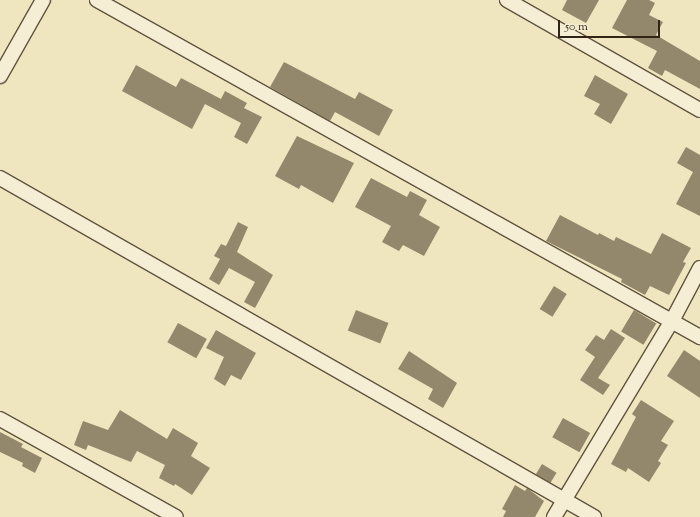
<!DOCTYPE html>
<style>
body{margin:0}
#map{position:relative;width:700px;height:517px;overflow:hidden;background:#efe5be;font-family:"Sorts Mill Goudy",serif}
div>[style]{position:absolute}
.building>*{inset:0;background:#94886c;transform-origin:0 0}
.roads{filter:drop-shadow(1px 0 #60543e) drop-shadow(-1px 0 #60543e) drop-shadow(0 1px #60543e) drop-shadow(0 -1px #60543e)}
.street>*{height:14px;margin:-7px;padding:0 7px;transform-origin:7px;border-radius:7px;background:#f5eed5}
span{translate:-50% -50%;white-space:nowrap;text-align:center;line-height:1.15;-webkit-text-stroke:3.5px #f5eed5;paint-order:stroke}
.scale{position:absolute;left:558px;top:20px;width:102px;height:18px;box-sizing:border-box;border:2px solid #312414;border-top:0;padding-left:5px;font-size:12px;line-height:14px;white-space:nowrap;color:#312414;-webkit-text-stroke:3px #f5eed5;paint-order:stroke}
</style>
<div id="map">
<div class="building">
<i style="clip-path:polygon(567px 0,599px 0,586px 23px,562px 10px)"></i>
<i style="clip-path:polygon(627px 0,649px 0,655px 3px,649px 15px,663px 22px,656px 35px,700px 61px,700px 89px,665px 70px,662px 76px,648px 68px,657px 51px,612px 28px)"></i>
<i style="clip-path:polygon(284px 62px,355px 99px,359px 92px,393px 110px,379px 136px,335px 112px,330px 121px,270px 87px)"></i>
<i style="clip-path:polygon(136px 65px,176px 87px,181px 78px,221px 99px,225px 91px,247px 103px,244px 108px,262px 117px,247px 144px,234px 137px,241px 123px,205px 104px,192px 129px,122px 91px)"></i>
<i style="clip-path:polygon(595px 75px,628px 94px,611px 124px,594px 114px,600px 104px,584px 96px)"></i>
<i style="clip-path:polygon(297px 136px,354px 163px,333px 203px,301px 185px,299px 189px,275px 176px)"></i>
<i style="clip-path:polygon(686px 147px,700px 155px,700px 216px,676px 204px,693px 172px,677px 163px)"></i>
<i style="clip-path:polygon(371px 178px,407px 197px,410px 191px,427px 200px,419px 215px,440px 227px,424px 256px,403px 245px,399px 251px,382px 242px,391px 226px,355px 207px)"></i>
<i style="clip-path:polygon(560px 215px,598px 235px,599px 233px,614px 241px,616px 237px,651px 254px,662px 233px,691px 248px,683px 262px,686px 263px,669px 295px,650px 286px,645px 295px,621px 282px,622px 279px,546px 241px)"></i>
<i style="clip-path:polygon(238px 222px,248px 227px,237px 252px,273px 275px,255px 308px,244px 302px,255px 282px,229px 268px,219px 285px,209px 279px,220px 259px,214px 256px,221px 244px,226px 246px)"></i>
<i style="left:554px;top:286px;width:15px;height:27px;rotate:32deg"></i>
<i style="left:356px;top:310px;width:35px;height:22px;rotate:22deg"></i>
<i style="left:634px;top:310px;width:26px;height:25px;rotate:31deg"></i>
<i style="left:178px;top:323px;width:33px;height:22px;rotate:29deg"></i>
<i style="clip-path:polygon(611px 329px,625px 338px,598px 378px,610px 385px,603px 395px,580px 380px,595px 357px,585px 350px,596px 335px,604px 340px)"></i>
<i style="clip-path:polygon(216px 330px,256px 353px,241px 380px,231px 375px,225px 386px,214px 379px,224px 357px,206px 348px)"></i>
<i style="clip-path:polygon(684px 350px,700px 361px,700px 398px,667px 376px)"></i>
<i style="clip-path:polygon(409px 351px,457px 383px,443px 408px,428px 399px,433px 389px,398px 369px)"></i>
<i style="clip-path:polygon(641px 400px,674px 421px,661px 441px,668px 445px,658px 461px,661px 463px,649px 482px,628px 468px,626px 472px,611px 464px,636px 417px,632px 414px)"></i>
<i style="clip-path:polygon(120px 410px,167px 439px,173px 428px,198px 443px,191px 456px,210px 468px,192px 495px,175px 484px,174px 486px,159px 478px,165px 465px,137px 451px,131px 462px,88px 445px,86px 450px,74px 445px,83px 421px,108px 430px)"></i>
<i style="left:563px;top:418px;width:31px;height:22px;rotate:29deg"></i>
<i style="clip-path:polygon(0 432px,23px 444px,21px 447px,42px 458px,35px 473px,22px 466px,23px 463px,0 452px)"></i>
<i style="left:542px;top:464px;width:17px;height:12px;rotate:31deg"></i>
<i style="clip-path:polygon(515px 485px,525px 491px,527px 488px,544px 501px,535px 517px,503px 517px,506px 511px,502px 509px)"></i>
</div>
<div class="roads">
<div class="street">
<i style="left:97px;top:0;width:691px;rotate:29.2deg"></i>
<i style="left:507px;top:0;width:222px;rotate:29.7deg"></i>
<i style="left:0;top:76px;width:87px;rotate:-60.5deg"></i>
<i style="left:0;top:178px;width:684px;rotate:29.71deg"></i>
<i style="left:0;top:419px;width:201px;rotate:29.1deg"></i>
<i style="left:554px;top:517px;width:229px;rotate:-59deg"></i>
<i style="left:672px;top:321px;width:60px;rotate:-62.2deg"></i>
</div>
</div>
<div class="scale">50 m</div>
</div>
